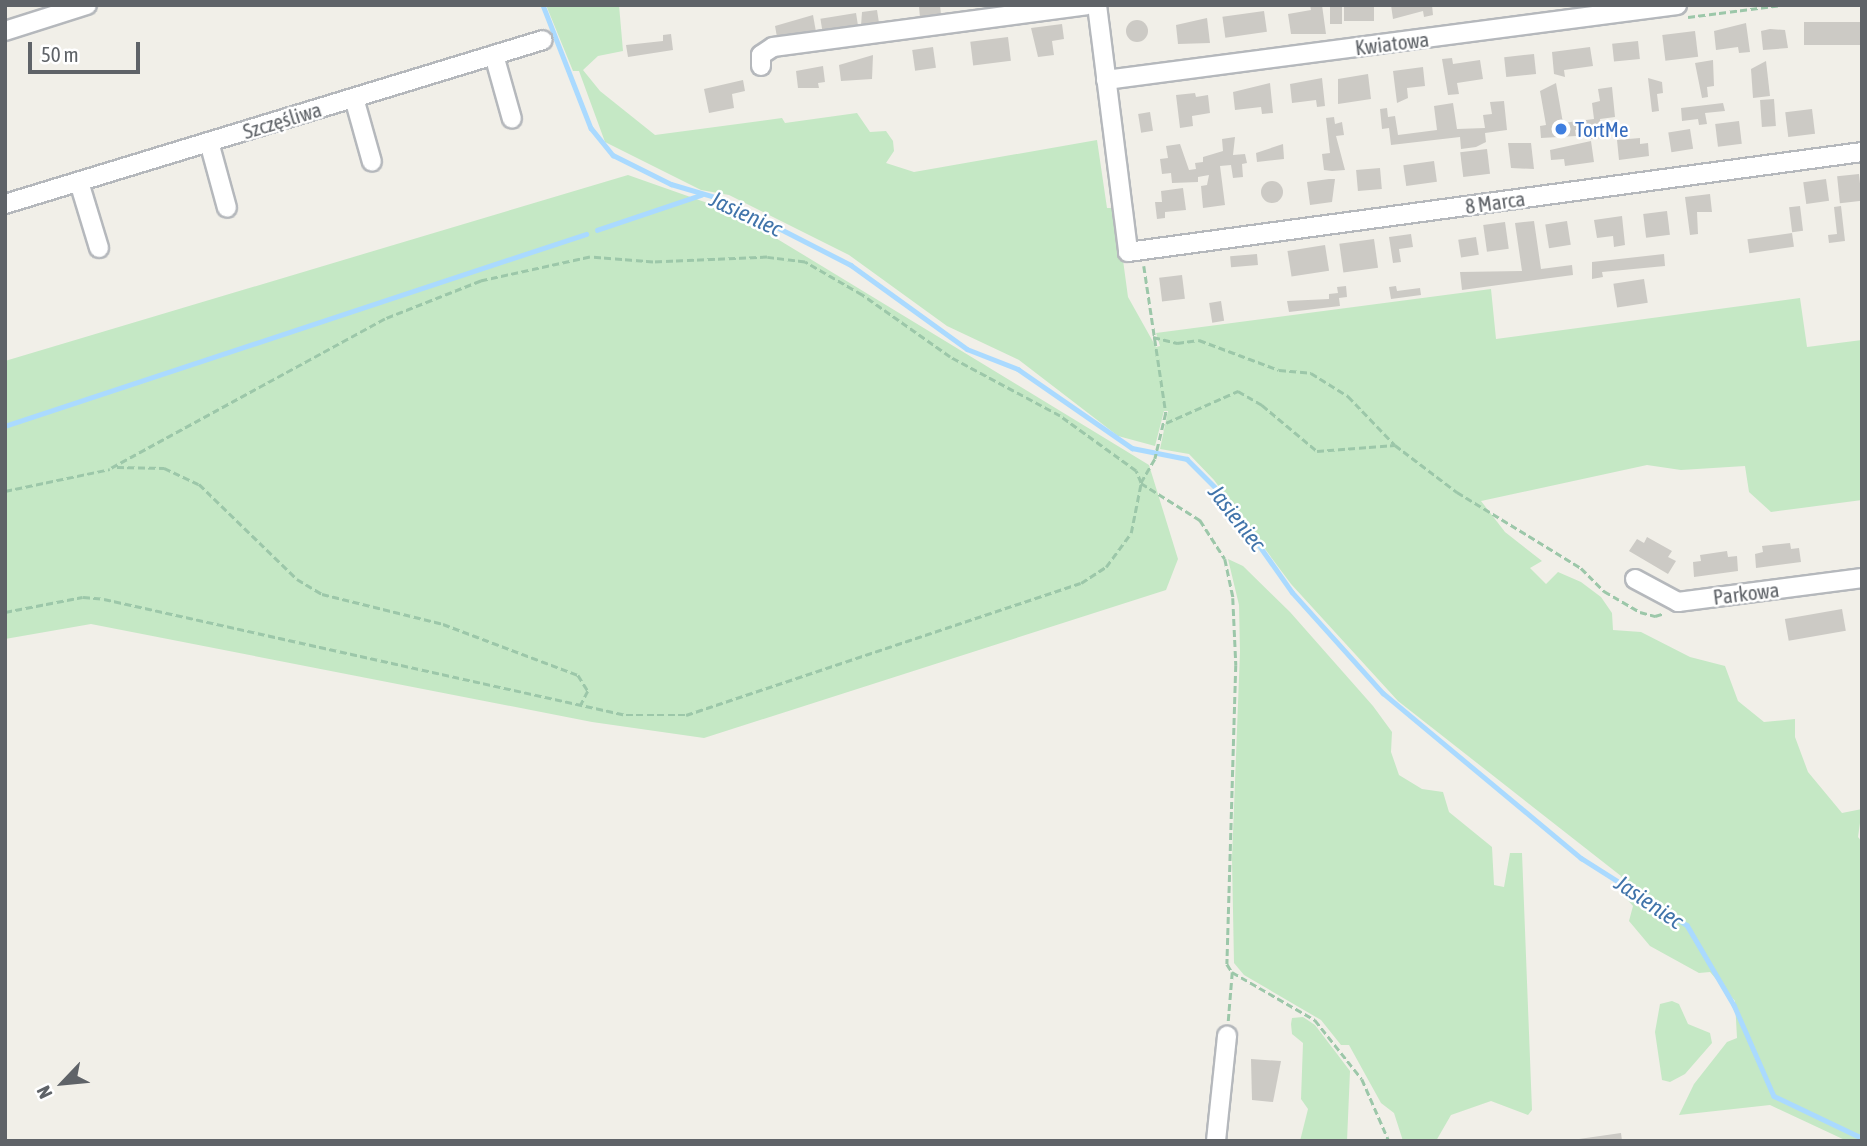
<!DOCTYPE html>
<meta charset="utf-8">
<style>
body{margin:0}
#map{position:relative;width:1867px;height:1146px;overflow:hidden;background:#f1efe8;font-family:"Asap Condensed",sans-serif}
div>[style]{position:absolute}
.green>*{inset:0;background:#c5e8c5}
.stream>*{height:4.5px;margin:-2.25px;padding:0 2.25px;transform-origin:2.25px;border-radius:2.25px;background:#aadaff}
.building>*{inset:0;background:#cccac5;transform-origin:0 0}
.round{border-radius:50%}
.path>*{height:2.5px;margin-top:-1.25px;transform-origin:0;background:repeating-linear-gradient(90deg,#9cc7a9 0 7px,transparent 0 10.5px)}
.roads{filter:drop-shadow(2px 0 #b5b8bc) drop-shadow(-2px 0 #b5b8bc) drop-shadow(0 2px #b5b8bc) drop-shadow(0 -2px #b5b8bc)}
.minor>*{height:18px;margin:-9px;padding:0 9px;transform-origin:9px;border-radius:9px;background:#fff}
.dots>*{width:19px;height:19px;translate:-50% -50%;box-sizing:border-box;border:4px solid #fff;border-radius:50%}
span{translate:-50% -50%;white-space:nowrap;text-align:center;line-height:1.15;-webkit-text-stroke:5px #fff;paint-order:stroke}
.street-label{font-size:21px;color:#5f6368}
.shop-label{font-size:21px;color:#366cbe}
.left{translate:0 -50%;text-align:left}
.water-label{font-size:23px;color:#4174aa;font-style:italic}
.frame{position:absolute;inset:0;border:7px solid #5f6368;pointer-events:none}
.north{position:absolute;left:28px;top:1048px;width:70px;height:70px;-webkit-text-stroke:5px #fff;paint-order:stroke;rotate:244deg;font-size:19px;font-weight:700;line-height:28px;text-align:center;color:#5f6368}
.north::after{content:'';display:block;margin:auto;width:24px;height:32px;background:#5f6368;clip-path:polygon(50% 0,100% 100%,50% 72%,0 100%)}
.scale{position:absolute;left:28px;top:42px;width:112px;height:32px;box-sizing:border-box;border:4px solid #5f6368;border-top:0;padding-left:9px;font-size:21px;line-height:24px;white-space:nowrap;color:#5f6368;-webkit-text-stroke:5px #fff;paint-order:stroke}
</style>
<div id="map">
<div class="green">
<i style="clip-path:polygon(546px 5px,619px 5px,623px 51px,598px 56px,583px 70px,600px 91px,655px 135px,782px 118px,785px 123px,857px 113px,870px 132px,886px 131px,893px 141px,894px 151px,886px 163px,914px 172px,1097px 140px,1107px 208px,1116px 208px,1128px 297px,1156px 347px,1160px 346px,1156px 333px,1491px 289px,1496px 339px,1800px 298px,1807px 347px,1862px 340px,1862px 500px,1771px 512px,1749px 492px,1745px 466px,1681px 470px,1647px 465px,1481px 501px,1505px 532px,1542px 561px,1530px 568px,1546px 584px,1558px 572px,1581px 582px,1601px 597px,1612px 613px,1613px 630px,1641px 632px,1690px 657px,1725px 666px,1738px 701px,1764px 722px,1795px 719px,1795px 737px,1808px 772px,1842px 813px,1862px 809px,1858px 837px,1862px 842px,1862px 1141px,1847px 1141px,1770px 1105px,1679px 1115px,1694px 1084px,1727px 1042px,1737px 1038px,1735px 1001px,1710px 972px,1699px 973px,1650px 946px,1629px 921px,1633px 906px,1619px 890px,1621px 876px,1398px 701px,1291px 584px,1214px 480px,1189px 454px,1160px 449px,1168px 411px,1164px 411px,1155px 446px,1118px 436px,1019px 360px,947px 326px,849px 255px,729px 195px,701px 190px,605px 142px,579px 71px,573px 71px)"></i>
<i style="clip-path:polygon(628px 175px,733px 212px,1149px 465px,1178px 559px,1166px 590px,704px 738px,592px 722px,91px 624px,5px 639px,5px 361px)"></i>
<i style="clip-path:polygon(1228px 559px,1243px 566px,1290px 612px,1373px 706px,1392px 732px,1391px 752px,1399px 775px,1422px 789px,1443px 792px,1449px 812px,1492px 847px,1494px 885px,1504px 887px,1510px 853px,1522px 853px,1532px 1110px,1528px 1115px,1491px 1101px,1451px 1115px,1436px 1141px,1403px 1141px,1394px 1113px,1381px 1103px,1349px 1045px,1341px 1045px,1321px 1020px,1244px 975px,1234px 963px,1232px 859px,1240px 652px,1239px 605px)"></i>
<i style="clip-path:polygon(1672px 1001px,1679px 1004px,1688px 1024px,1710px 1033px,1712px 1043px,1685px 1074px,1670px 1082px,1662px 1080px,1655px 1032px,1660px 1004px)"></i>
<i style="clip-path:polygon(1303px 1017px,1315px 1025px,1350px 1071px,1347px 1141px,1300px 1141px,1308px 1109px,1301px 1099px,1303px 1043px,1292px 1034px,1291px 1024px,1292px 1018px)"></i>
</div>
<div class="stream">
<i style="left:543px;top:5px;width:132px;rotate:68.7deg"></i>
<i style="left:591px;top:128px;width:35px;rotate:51deg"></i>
<i style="left:613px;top:155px;width:65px;rotate:26.6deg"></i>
<i style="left:671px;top:184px;width:53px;rotate:16.4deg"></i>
<i style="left:722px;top:199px;width:145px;rotate:27.1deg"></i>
<i style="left:851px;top:265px;width:143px;rotate:35.9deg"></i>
<i style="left:967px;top:349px;width:55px;rotate:21.4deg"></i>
<i style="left:1018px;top:369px;width:139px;rotate:34.7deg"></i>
<i style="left:1132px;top:448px;width:56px;rotate:11.3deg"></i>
<i style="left:1187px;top:459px;width:55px;rotate:45deg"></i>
<i style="left:1226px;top:498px;width:115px;rotate:54.9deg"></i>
<i style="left:1292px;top:592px;width:136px;rotate:48deg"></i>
<i style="left:1383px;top:693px;width:258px;rotate:39.8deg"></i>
<i style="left:1581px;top:858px;width:125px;rotate:32.3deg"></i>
<i style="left:1687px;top:925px;width:93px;rotate:59.6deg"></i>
<i style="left:1734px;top:1005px;width:99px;rotate:66.3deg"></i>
<i style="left:1774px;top:1096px;width:98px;rotate:25.5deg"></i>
<i style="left:597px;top:230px;width:110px;rotate:-18.6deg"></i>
<i style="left:5px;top:426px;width:612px;rotate:-18.29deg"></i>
</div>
<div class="building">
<i style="clip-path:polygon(927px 5px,940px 5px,941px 15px,920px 18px,919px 6px)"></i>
<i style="clip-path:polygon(1310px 5px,1322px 5px,1326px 34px,1291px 34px,1288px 14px,1311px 10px)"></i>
<i style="left:1330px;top:5px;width:12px;height:19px"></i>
<i style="left:1344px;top:5px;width:30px;height:16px"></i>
<i style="clip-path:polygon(1391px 5px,1432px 5px,1433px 15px,1424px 17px,1423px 11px,1393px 19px)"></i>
<i style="clip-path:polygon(877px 10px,879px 23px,861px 26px,862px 12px)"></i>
<i style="left:1264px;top:11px;width:21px;height:42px;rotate:82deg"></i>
<i style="left:856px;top:13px;width:13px;height:36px;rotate:81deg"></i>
<i style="clip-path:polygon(813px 15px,816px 32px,777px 37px,775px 26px)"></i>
<i style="clip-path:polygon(1207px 18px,1210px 43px,1178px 44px,1176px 25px)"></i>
<i class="round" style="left:1126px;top:20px;width:22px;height:22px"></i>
<i style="left:1862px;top:22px;width:23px;height:58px;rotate:90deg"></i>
<i style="clip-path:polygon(1746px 23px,1750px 52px,1739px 53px,1738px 47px,1716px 50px,1714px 31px)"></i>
<i style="clip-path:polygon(1062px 24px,1064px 39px,1052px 41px,1054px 55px,1038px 57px,1031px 28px)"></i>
<i style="clip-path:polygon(1770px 29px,1785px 30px,1788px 48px,1763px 50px,1761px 31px)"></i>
<i style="left:1695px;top:31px;width:26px;height:33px;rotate:83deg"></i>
<i style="clip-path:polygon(671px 34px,673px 50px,628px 57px,626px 45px,663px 41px,663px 35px)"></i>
<i style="left:1008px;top:37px;width:24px;height:38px;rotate:83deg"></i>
<i style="left:1638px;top:41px;width:18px;height:26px;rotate:84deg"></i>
<i style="left:933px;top:47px;width:21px;height:21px;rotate:82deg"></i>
<i style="clip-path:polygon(1590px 47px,1593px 66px,1564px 70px,1565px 77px,1554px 74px,1552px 52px)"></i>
<i style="left:1534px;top:54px;width:20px;height:30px;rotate:84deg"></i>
<i style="clip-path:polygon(873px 55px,872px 79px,841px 81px,839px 65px)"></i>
<i style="clip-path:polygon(1452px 58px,1453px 64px,1480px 60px,1483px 79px,1457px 83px,1459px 94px,1448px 95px,1442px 59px)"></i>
<i style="clip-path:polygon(1713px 60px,1714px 86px,1707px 87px,1708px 97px,1702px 98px,1695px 63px)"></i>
<i style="clip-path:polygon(1766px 61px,1770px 96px,1753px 98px,1751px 69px)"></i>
<i style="clip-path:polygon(823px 66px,825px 82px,818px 83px,819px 88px,798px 88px,796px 71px)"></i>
<i style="clip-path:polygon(1423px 67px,1425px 86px,1407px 88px,1408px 98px,1397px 103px,1393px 71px)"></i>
<i style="clip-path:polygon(1368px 74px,1371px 99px,1338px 104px,1338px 79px)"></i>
<i style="clip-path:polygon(1322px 78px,1325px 106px,1317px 107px,1316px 100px,1292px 103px,1290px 84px)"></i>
<i style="clip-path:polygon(1648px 78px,1662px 82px,1663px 93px,1657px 94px,1659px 111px,1652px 112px)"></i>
<i style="clip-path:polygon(743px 80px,745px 91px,732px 94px,734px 108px,709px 113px,704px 89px)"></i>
<i style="clip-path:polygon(1270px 83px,1273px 113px,1262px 114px,1261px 107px,1235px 110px,1233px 92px)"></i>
<i style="clip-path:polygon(1556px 83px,1563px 123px,1594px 119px,1592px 103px,1600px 101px,1598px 89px,1612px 87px,1615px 117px,1600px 119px,1602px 138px,1591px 139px,1590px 128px,1575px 130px,1576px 136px,1541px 138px,1540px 126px,1546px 125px,1540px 91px)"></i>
<i style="clip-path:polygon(1195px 93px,1196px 97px,1208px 95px,1210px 113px,1192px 116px,1193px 126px,1180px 128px,1176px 95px)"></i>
<i style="left:1774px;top:99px;width:27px;height:14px;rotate:86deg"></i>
<i style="clip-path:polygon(1504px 101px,1507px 130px,1485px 133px,1486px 142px,1476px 147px,1461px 149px,1460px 137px,1391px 145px,1389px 128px,1382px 129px,1380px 109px,1387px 108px,1388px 117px,1395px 116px,1398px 135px,1437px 130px,1434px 106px,1453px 103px,1457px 129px,1485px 128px,1483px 115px,1492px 114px,1490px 102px)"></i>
<i style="clip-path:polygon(1723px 103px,1725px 111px,1705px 113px,1707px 124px,1699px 125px,1698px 119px,1682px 121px,1681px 108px)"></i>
<i style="left:1812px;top:109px;width:25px;height:27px;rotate:83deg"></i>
<i style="left:1150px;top:112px;width:19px;height:12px;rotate:81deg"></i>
<i style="clip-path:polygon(1334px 117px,1335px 124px,1342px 122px,1344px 135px,1336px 136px,1345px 170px,1332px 171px,1324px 170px,1322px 154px,1330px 153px,1326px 118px)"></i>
<i style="left:1739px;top:121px;width:23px;height:24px;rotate:83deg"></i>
<i style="left:1690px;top:129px;width:20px;height:22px;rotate:81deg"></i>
<i style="clip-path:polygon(1235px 137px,1233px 155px,1245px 154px,1247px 163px,1242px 164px,1243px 177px,1233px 178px,1231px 165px,1220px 166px,1225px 205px,1203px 208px,1201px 186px,1207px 185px,1209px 175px,1198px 177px,1198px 182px,1172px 183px,1171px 173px,1162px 174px,1160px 159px,1168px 158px,1166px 146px,1180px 144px,1189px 170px,1196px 169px,1195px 163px,1203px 162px,1203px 157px,1223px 151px,1222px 139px)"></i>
<i style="clip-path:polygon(1640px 138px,1640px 144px,1648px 143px,1649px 156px,1619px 160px,1617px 140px)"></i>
<i style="clip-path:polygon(1591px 141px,1594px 162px,1565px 166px,1564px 159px,1551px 160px,1550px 150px)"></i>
<i style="clip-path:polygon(1508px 143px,1531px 143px,1534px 169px,1511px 168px)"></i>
<i style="clip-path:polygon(1283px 144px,1284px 159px,1257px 162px,1256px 153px)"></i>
<i style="left:1487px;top:149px;width:25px;height:27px;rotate:83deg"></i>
<i style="left:1434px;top:161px;width:21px;height:31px;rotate:82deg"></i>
<i style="left:1380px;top:168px;width:21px;height:24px;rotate:85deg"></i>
<i style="left:1859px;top:174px;width:27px;height:22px;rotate:84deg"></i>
<i style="clip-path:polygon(1329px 179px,1335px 179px,1332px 202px,1310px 205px,1307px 182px)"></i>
<i style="left:1826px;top:179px;width:22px;height:23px;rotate:82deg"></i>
<i class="round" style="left:1261px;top:181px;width:22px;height:22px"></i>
<i style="clip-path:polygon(1183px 188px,1186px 210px,1165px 212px,1165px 218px,1157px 219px,1155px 202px,1162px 202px,1161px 191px)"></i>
<i style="clip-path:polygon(1710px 194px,1712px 212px,1697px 212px,1698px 234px,1690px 235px,1685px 197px)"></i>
<i style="left:1800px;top:206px;width:25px;height:11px;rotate:83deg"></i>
<i style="clip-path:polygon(1841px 206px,1845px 241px,1829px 243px,1828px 235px,1837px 234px,1834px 207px)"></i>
<i style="left:1667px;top:211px;width:24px;height:24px;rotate:83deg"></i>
<i style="clip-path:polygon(1622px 216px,1625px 245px,1614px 247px,1613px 236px,1597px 238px,1594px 220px)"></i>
<i style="clip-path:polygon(1534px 221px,1541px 269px,1572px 265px,1573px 275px,1462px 290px,1460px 272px,1522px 271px,1515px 223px)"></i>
<i style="left:1567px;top:221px;width:24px;height:22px;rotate:81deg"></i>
<i style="left:1505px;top:222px;width:27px;height:22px;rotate:82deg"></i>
<i style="left:1792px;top:233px;width:14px;height:45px;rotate:82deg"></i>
<i style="clip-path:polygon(1411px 234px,1413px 247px,1399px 249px,1401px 262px,1393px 263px,1389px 237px)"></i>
<i style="left:1476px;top:237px;width:18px;height:18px;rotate:81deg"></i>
<i style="left:1374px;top:239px;width:29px;height:35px;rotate:82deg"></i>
<i style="left:1325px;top:245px;width:26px;height:38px;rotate:81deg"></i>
<i style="left:1257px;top:254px;width:11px;height:27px;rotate:85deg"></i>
<i style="clip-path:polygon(1664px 254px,1665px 266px,1602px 272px,1603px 277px,1592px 279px,1592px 262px)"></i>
<i style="left:1182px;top:275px;width:24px;height:23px;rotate:83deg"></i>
<i style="left:1644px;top:279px;width:24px;height:31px;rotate:81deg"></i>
<i style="clip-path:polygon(1346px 286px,1347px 297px,1339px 298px,1340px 306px,1289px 312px,1287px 301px,1329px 299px,1329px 294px,1338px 293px,1337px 287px)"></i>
<i style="clip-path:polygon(1396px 286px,1397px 291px,1420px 288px,1421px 295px,1391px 299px,1389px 287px)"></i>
<i style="left:1221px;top:301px;width:20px;height:12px;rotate:81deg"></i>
<i style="clip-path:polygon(1647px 537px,1672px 551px,1668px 557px,1676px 561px,1668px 574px,1629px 551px,1637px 539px,1644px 543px)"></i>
<i style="clip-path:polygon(1790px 543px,1791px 549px,1799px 548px,1801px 562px,1756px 568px,1755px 554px,1763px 552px,1762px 546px)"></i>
<i style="clip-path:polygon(1727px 551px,1728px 557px,1737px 556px,1738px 571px,1694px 577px,1693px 562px,1701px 561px,1700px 555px)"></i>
<i style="left:1842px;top:609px;width:22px;height:58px;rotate:80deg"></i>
<i style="clip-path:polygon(1251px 1059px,1281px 1061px,1273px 1102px,1252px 1100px)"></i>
<i style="clip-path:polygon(1621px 1133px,1622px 1141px,1579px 1141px,1579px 1139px)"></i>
</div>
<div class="path">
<i style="left:1688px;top:17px;width:95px;rotate:-7.3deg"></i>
<i style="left:1144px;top:266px;width:149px;rotate:81.5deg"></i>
<i style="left:1166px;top:413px;width:47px;rotate:103.4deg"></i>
<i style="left:1155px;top:459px;width:28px;rotate:120deg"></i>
<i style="left:1141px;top:483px;width:70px;rotate:32.1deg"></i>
<i style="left:1200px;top:520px;width:46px;rotate:57.3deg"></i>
<i style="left:1225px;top:559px;width:40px;rotate:78deg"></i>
<i style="left:1233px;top:598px;width:67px;rotate:87.4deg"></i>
<i style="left:1236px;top:665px;width:299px;rotate:91.7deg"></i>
<i style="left:1227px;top:964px;width:9px;rotate:58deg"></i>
<i style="left:1232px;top:972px;width:96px;rotate:30deg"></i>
<i style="left:1315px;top:1020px;width:75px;rotate:51.5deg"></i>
<i style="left:1362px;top:1079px;width:68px;rotate:66.5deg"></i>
<i style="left:1153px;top:337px;width:25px;rotate:14deg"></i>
<i style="left:1177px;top:343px;width:22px;rotate:-8deg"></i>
<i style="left:1199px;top:340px;width:85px;rotate:20.6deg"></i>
<i style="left:1279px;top:370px;width:32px;rotate:5deg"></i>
<i style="left:1311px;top:373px;width:44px;rotate:31.9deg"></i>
<i style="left:1348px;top:396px;width:68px;rotate:46.2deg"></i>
<i style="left:1166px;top:423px;width:79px;rotate:-24deg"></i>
<i style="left:1238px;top:391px;width:28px;rotate:30deg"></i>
<i style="left:1262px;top:405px;width:72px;rotate:39.9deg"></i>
<i style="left:1317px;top:451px;width:78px;rotate:-4.4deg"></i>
<i style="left:1395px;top:445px;width:78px;rotate:37.2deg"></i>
<i style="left:1457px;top:492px;width:145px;rotate:31.5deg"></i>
<i style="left:1581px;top:568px;width:33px;rotate:45deg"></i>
<i style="left:1604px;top:591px;width:42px;rotate:30.3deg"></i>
<i style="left:1640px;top:612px;width:16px;rotate:15deg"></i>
<i style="left:1655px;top:616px;width:10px;rotate:-17deg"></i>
<i style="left:117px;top:467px;width:47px;rotate:1.2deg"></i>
<i style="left:164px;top:468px;width:38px;rotate:25deg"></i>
<i style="left:199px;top:484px;width:136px;rotate:44.1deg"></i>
<i style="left:297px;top:579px;width:29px;rotate:31deg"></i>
<i style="left:322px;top:594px;width:125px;rotate:13.9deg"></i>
<i style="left:443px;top:624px;width:144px;rotate:20.7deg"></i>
<i style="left:578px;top:675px;width:19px;rotate:58deg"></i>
<i style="left:588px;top:691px;width:16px;rotate:117deg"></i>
<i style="left:5px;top:491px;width:107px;rotate:-11.8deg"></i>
<i style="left:5px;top:612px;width:79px;rotate:-10.9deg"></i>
<i style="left:83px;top:597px;width:21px;rotate:5deg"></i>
<i style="left:104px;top:599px;width:535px;rotate:12.53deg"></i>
<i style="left:626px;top:715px;width:60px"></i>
<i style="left:686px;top:715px;width:416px;rotate:-18.5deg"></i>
<i style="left:1081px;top:583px;width:30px;rotate:-33deg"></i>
<i style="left:1106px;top:567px;width:42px;rotate:-53.7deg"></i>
<i style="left:1131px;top:533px;width:51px;rotate:-78.7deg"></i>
<i style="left:1141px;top:483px;width:13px;rotate:-113deg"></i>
<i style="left:1136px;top:471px;width:94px;rotate:-144.1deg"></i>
<i style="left:1060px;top:416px;width:125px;rotate:-151.8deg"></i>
<i style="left:950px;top:357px;width:108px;rotate:-144.8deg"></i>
<i style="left:862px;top:295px;width:66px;rotate:-149.9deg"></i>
<i style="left:805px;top:262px;width:38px;rotate:-173deg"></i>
<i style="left:767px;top:257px;width:114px;rotate:177.5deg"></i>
<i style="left:653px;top:262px;width:63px;rotate:-175.5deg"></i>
<i style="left:590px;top:257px;width:112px;rotate:167.6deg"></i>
<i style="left:481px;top:281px;width:103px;rotate:158.4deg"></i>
<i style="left:385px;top:319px;width:313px;rotate:151.4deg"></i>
<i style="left:1228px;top:1021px;width:49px;rotate:-85.3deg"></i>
</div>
<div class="roads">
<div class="minor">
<i style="left:1097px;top:5px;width:249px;rotate:82.8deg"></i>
<i style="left:1128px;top:252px;width:741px;rotate:-7.76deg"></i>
<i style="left:5px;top:31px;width:86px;rotate:-17.6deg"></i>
<i style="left:494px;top:55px;width:66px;rotate:74.3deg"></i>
<i style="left:761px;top:66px;width:11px;rotate:-90deg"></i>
<i style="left:761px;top:55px;width:14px;rotate:-34deg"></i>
<i style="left:773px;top:47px;width:316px;rotate:-7.6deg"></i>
<i style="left:1106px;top:80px;width:576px;rotate:-7.48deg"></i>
<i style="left:354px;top:98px;width:66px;rotate:74.3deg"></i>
<i style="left:209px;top:142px;width:68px;rotate:74.7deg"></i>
<i style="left:79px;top:182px;width:69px;rotate:73.1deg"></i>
<i style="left:5px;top:204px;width:562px;rotate:-16.95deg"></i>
<i style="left:1635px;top:579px;width:49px;rotate:28.1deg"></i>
<i style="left:1678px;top:602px;width:186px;rotate:-7.4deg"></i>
<i style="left:1216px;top:1141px;width:106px;rotate:-84deg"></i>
</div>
</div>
<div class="dots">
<i style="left:1561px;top:129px;background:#3f7fe0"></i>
</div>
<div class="street-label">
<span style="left:1392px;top:43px;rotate:-7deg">Kwiatowa</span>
<span style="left:282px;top:120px;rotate:-17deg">Szczęśliwa</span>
<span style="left:1495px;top:202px;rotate:-8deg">8 Marca</span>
<span style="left:1746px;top:593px;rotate:-7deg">Parkowa</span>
</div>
<div class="shop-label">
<span class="left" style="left:1575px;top:129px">TortMe</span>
</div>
<div class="water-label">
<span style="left:746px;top:214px;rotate:25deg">Jasieniec</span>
<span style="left:1237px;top:518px;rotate:52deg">Jasieniec</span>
<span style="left:1649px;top:902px;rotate:34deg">Jasieniec</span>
</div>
<div class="frame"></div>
<div class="north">N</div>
<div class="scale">50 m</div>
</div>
